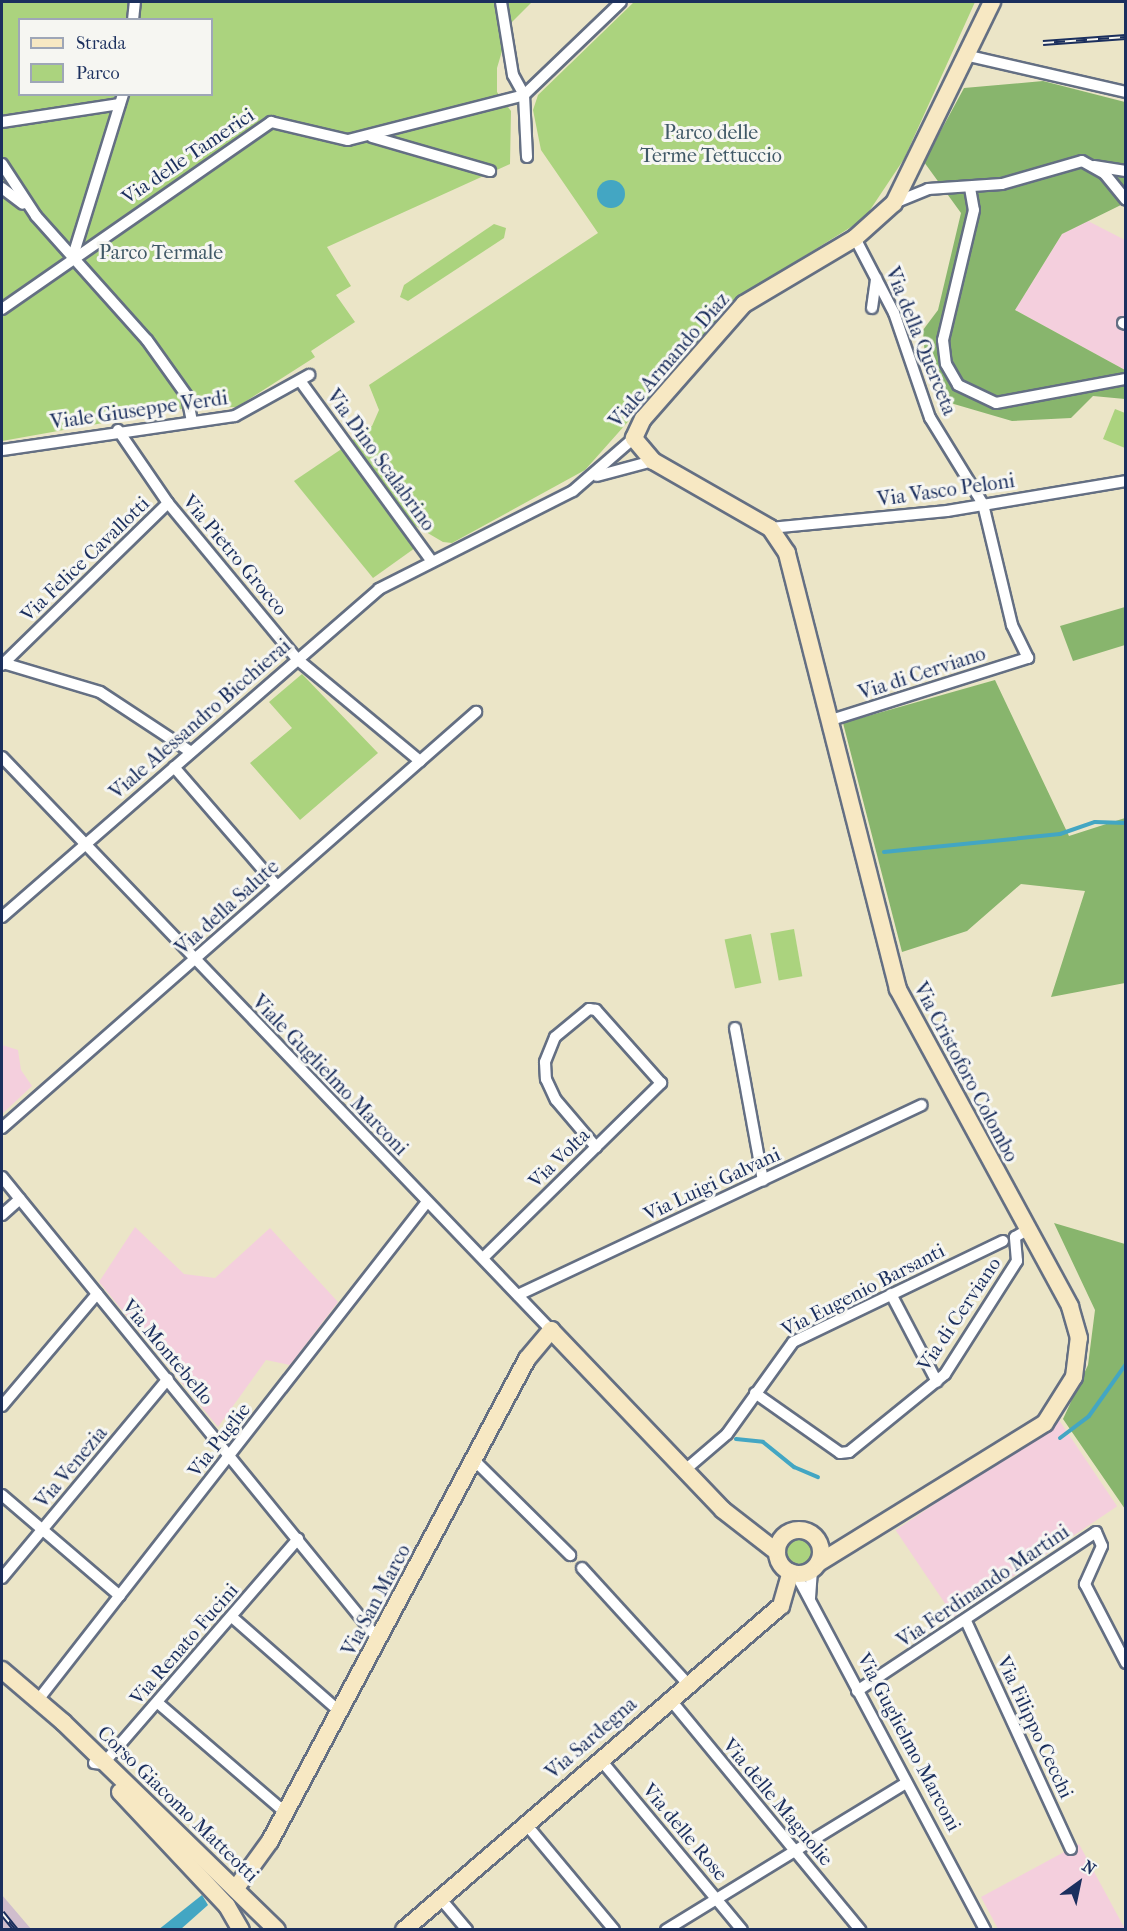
<!DOCTYPE html>
<style>
body{margin:0}
#map{position:relative;width:1127px;height:1931px;overflow:hidden;background:#ebe5c7;font-family:"IM FELL French Canon",serif}
div>[style]{position:absolute}
.built>*{inset:0;background:#f4cfdd;transform-origin:0 0}
.industrial>*{inset:0;background:#d0bdcd}
.green>*{inset:0;background:#abd37e;transform-origin:0 0}
.round{border-radius:50%}
.forest>*{inset:0;background:#88b56d}
.water>*{inset:0;background:#43a6c3}
.stream>*{height:4px;margin:-2px;padding:0 2px;transform-origin:2px;border-radius:2px;background:#43a6c3}
.roads{filter:drop-shadow(2px 0 #646f83) drop-shadow(-2px 0 #646f83) drop-shadow(0 2px #646f83) drop-shadow(0 -2px #646f83)}
.street>*{height:10px;margin:-5px;padding:0 5px;transform-origin:5px;border-radius:5px;background:#fff}
.secondary>*{height:16px;margin:-8px;padding:0 8px;transform-origin:8px;border-radius:8px;background:#f7e8c3}
.secondary>.ring{margin:-8px;padding:0;box-sizing:content-box;background:none;border:16px solid #f7e8c3;border-radius:50%}
.rail>*{height:6px;margin-top:-3px;transform-origin:0;background:repeating-linear-gradient(90deg,#f6f6f2 0 11px,#1b2f5e 0 22px);box-sizing:border-box;border-block:2px solid #1b2f5e}
span{translate:-50% -50%;white-space:nowrap;text-align:center;line-height:1.15;-webkit-text-stroke:6px #f6f6f2;paint-order:stroke}
.park-label{font-size:20px;color:#3f5866}
.street-label{font-size:20px;color:#1b2f5e}
.frame{position:absolute;inset:0;border:3px solid #1b2f5e;pointer-events:none}
.legend{position:absolute;left:18px;top:18px;width:195px;height:78px;box-sizing:border-box;background:#f6f6f2;border:2px solid #9ea6b7;margin:0;padding:8px 10px;list-style:none;font-size:18px;color:#1b2f5e}
.legend li{display:flex;align-items:center;gap:12px;height:30px}
.legend b{width:30px;border:2px solid #9ea6b7}
.north{position:absolute;left:1049px;top:1853px;width:60px;height:60px;-webkit-text-stroke:4px #f6f6f2;paint-order:stroke;rotate:33deg;font-size:16px;font-weight:700;line-height:24px;text-align:center;color:#1b2f5e}
.north::after{content:'';display:block;margin:auto;width:21px;height:27px;background:#1b2f5e;clip-path:polygon(50% 0,100% 100%,50% 72%,0 100%)}
</style>
<div id="map">
<div class="built">
<i style="clip-path:polygon(1088px 221px,1125px 240px,1125px 370px,1015px 310px,1062px 234px)"></i>
<i style="clip-path:polygon(2px 1045px,18px 1050px,21px 1070px,32px 1086px,2px 1114px)"></i>
<i style="clip-path:polygon(135px 1227px,184px 1274px,215px 1278px,270px 1228px,338px 1302px,290px 1365px,266px 1360px,218px 1427px,99px 1282px)"></i>
<i style="left:1059px;top:1420px;width:104px;height:197px;rotate:56deg"></i>
<i style="clip-path:polygon(1079px 1844px,1125px 1929px,998px 1929px,981px 1897px)"></i>
</div>
<div class="industrial">
<i style="clip-path:polygon(2px 1895px,31px 1929px,2px 1929px)"></i>
</div>
<div class="green">
<i style="clip-path:polygon(evenodd,2px 2px,532px 2px,510px 24px,497px 68px,497px 92px,511px 111px,510px 164px,327px 247px,351px 286px,336px 295px,355px 322px,311px 351px,315px 357px,237px 407px,187px 408px,2px 441px,2px 2px,20px 20px,212px 20px,212px 94px,20px 94px,20px 20px)"></i>
<i style="clip-path:polygon(634px 2px,975px 2px,904px 159px,864px 219px,740px 296px,585px 470px,452px 543px,443px 542px,414px 525px,350px 442px,372px 426px,379px 410px,369px 385px,598px 233px,541px 150px,533px 110px,538px 95px)"></i>
<i style="clip-path:polygon(494px 224px,506px 228px,504px 238px,408px 301px,400px 297px,404px 285px)"></i>
<i style="clip-path:polygon(1115px 409px,1125px 413px,1125px 448px,1103px 439px)"></i>
<i style="clip-path:polygon(343px 448px,415px 548px,373px 578px,294px 481px)"></i>
<i style="clip-path:polygon(302px 674px,378px 753px,300px 820px,250px 763px,292px 728px,269px 702px)"></i>
<i style="left:794px;top:929px;width:48px;height:24px;rotate:80deg"></i>
<i style="left:751px;top:934px;width:50px;height:27px;rotate:78deg"></i>
<i class="round" style="left:786px;top:1539px;width:26px;height:26px"></i>
</div>
<div class="forest">
<i style="clip-path:polygon(1043px 81px,1125px 102px,1125px 203px,1062px 234px,1015px 310px,1125px 370px,1125px 399px,1093px 396px,1071px 418px,1012px 421px,947px 402px,925px 358px,923px 330px,938px 310px,961px 213px,924px 162px,964px 88px)"></i>
<i style="clip-path:polygon(1125px 607px,1125px 645px,1073px 661px,1060px 626px)"></i>
<i style="clip-path:polygon(995px 680px,1069px 836px,1125px 818px,1125px 983px,1051px 997px,1085px 891px,1021px 884px,967px 931px,902px 952px,843px 723px)"></i>
<i style="clip-path:polygon(1054px 1223px,1125px 1244px,1125px 1509px,1063px 1419px,1088px 1365px,1095px 1310px)"></i>
</div>
<div class="water">
<i class="round" style="left:597px;top:180px;width:28px;height:28px"></i>
<i style="clip-path:polygon(202px 1895px,208px 1905px,181px 1929px,158px 1930px)"></i>
</div>
<div class="stream">
<i style="left:884px;top:852px;width:177px;rotate:-5.8deg"></i>
<i style="left:1060px;top:834px;width:37px;rotate:-19deg"></i>
<i style="left:1095px;top:822px;width:31px;rotate:2deg"></i>
<i style="left:1060px;top:1438px;width:36px;rotate:-37deg"></i>
<i style="left:1089px;top:1416px;width:64px;rotate:-54.6deg"></i>
<i style="left:736px;top:1439px;width:27px;rotate:6deg"></i>
<i style="left:763px;top:1442px;width:40px;rotate:39deg"></i>
<i style="left:794px;top:1467px;width:26px;rotate:23deg"></i>
</div>
<div class="roads">
<div class="street">
<i style="left:501px;top:2px;width:74px;rotate:80.7deg"></i>
<i style="left:513px;top:75px;width:23px;rotate:61deg"></i>
<i style="left:524px;top:95px;width:62px;rotate:87.2deg"></i>
<i style="left:133px;top:20px;width:18px;rotate:-84deg"></i>
<i style="left:969px;top:56px;width:161px;rotate:12.9deg"></i>
<i style="left:524px;top:95px;width:134px;rotate:-43.8deg"></i>
<i style="left:2px;top:122px;width:119px;rotate:-8.7deg"></i>
<i style="left:372px;top:137px;width:123px;rotate:16.1deg"></i>
<i style="left:2px;top:164px;width:62px;rotate:56.8deg"></i>
<i style="left:36px;top:216px;width:166px;rotate:48.2deg"></i>
<i style="left:147px;top:340px;width:69px;rotate:54.5deg"></i>
<i style="left:187px;top:396px;width:25px;rotate:79deg"></i>
<i style="left:1094px;top:166px;width:32px;rotate:9deg"></i>
<i style="left:2px;top:188px;width:26px;rotate:37deg"></i>
<i style="left:970px;top:188px;width:22px;rotate:80deg"></i>
<i style="left:974px;top:210px;width:134px;rotate:103.4deg"></i>
<i style="left:943px;top:340px;width:24px;rotate:83deg"></i>
<i style="left:946px;top:364px;width:24px;rotate:60deg"></i>
<i style="left:958px;top:385px;width:42px;rotate:25.3deg"></i>
<i style="left:996px;top:403px;width:132px;rotate:-10.5deg"></i>
<i style="left:894px;top:203px;width:37px;rotate:-22deg"></i>
<i style="left:928px;top:189px;width:74px;rotate:-3.9deg"></i>
<i style="left:1002px;top:184px;width:83px;rotate:-16deg"></i>
<i style="left:1082px;top:161px;width:26px;rotate:29deg"></i>
<i style="left:1105px;top:174px;width:33px;rotate:51deg"></i>
<i style="left:73px;top:256px;width:170px;rotate:-72.8deg"></i>
<i style="left:872px;top:308px;width:30px;rotate:-82deg"></i>
<i style="left:2px;top:309px;width:328px;rotate:-34.8deg"></i>
<i style="left:271px;top:122px;width:79px;rotate:13.2deg"></i>
<i style="left:348px;top:140px;width:182px;rotate:-14.3deg"></i>
<i style="left:1123px;top:323px;width:3px;rotate:18deg"></i>
<i style="left:301px;top:382px;width:220px;rotate:53.9deg"></i>
<i style="left:118px;top:430px;width:88px;rotate:55.6deg"></i>
<i style="left:168px;top:503px;width:202px;rotate:50.4deg"></i>
<i style="left:297px;top:659px;width:160px;rotate:39.7deg"></i>
<i style="left:2px;top:450px;width:235px;rotate:-8.3deg"></i>
<i style="left:235px;top:416px;width:85px;rotate:-29deg"></i>
<i style="left:597px;top:476px;width:58px;rotate:-15deg"></i>
<i style="left:770px;top:528px;width:178px;rotate:-5.5deg"></i>
<i style="left:947px;top:511px;width:181px;rotate:-9.5deg"></i>
<i style="left:3px;top:663px;width:101px;rotate:16.6deg"></i>
<i style="left:100px;top:692px;width:109px;rotate:33.4deg"></i>
<i style="left:2px;top:665px;width:232px;rotate:-44.3deg"></i>
<i style="left:828px;top:721px;width:210px;rotate:-17.5deg"></i>
<i style="left:1028px;top:658px;width:37px;rotate:-116deg"></i>
<i style="left:1012px;top:625px;width:124px;rotate:-103.5deg"></i>
<i style="left:983px;top:504px;width:101px;rotate:-121.6deg"></i>
<i style="left:930px;top:418px;width:111px;rotate:-108.9deg"></i>
<i style="left:894px;top:313px;width:85px;rotate:-117.5deg"></i>
<i style="left:2px;top:757px;width:794px;rotate:46.23deg"></i>
<i style="left:174px;top:767px;width:157px;rotate:49.1deg"></i>
<i style="left:2px;top:917px;width:500px;rotate:-41deg"></i>
<i style="left:379px;top:589px;width:217px;rotate:-26.8deg"></i>
<i style="left:573px;top:491px;width:81px;rotate:-41deg"></i>
<i style="left:735px;top:1028px;width:155px;rotate:79.6deg"></i>
<i style="left:2px;top:1128px;width:631px;rotate:-41.27deg"></i>
<i style="left:2px;top:1177px;width:596px;rotate:50.86deg"></i>
<i style="left:2px;top:1215px;width:24px;rotate:-42deg"></i>
<i style="left:483px;top:1258px;width:250px;rotate:-44.5deg"></i>
<i style="left:661px;top:1083px;width:98px;rotate:-131.7deg"></i>
<i style="left:596px;top:1010px;width:7px;rotate:-172deg"></i>
<i style="left:589px;top:1009px;width:44px;rotate:140.5deg"></i>
<i style="left:555px;top:1037px;width:27px;rotate:112deg"></i>
<i style="left:545px;top:1062px;width:17px;rotate:87deg"></i>
<i style="left:546px;top:1079px;width:23px;rotate:65deg"></i>
<i style="left:556px;top:1100px;width:62px;rotate:49.6deg"></i>
<i style="left:891px;top:1294px;width:99px;rotate:62.4deg"></i>
<i style="left:518px;top:1295px;width:446px;rotate:-25.2deg"></i>
<i style="left:755px;top:1393px;width:104px;rotate:35.2deg"></i>
<i style="left:840px;top:1453px;width:9px;rotate:-6deg"></i>
<i style="left:849px;top:1452px;width:124px;rotate:-39.1deg"></i>
<i style="left:945px;top:1374px;width:134px;rotate:-57.5deg"></i>
<i style="left:1017px;top:1261px;width:24px;rotate:-95deg"></i>
<i style="left:1015px;top:1237px;width:14px;rotate:-30deg"></i>
<i style="left:2px;top:1406px;width:147px;rotate:-49.7deg"></i>
<i style="left:475px;top:1461px;width:134px;rotate:44.7deg"></i>
<i style="left:685px;top:1470px;width:55px;rotate:-40.6deg"></i>
<i style="left:727px;top:1434px;width:113px;rotate:-54.3deg"></i>
<i style="left:793px;top:1342px;width:233px;rotate:-25.7deg"></i>
<i style="left:2px;top:1495px;width:155px;rotate:40.6deg"></i>
<i style="left:582px;top:1568px;width:156px;rotate:47.6deg"></i>
<i style="left:796px;top:1574px;width:403px;rotate:62deg"></i>
<i style="left:2px;top:1578px;width:259px;rotate:-50.2deg"></i>
<i style="left:810px;top:1598px;width:28px;rotate:-86deg"></i>
<i style="left:232px;top:1617px;width:144px;rotate:41.3deg"></i>
<i style="left:966px;top:1621px;width:251px;rotate:65.3deg"></i>
<i style="left:857px;top:1691px;width:287px;rotate:-33.6deg"></i>
<i style="left:1096px;top:1532px;width:15px;rotate:67deg"></i>
<i style="left:1102px;top:1546px;width:42px;rotate:114.1deg"></i>
<i style="left:1085px;top:1584px;width:89px;rotate:62.6deg"></i>
<i style="left:669px;top:1698px;width:301px;rotate:50.5deg"></i>
<i style="left:38px;top:1700px;width:632px;rotate:-52.01deg"></i>
<i style="left:158px;top:1703px;width:169px;rotate:40.7deg"></i>
<i style="left:600px;top:1759px;width:222px;rotate:50.3deg"></i>
<i style="left:94px;top:1763px;width:9px;rotate:6deg"></i>
<i style="left:103px;top:1764px;width:298px;rotate:-49.1deg"></i>
<i style="left:525px;top:1823px;width:139px;rotate:50.2deg"></i>
<i style="left:440px;top:1898px;width:42px;rotate:49.8deg"></i>
<i style="left:666px;top:1930px;width:281px;rotate:-31.5deg"></i>
</div>
<div class="secondary">
<i class="ring" style="left:777px;top:1530px;width:28px;height:28px"></i>
<i style="left:820px;top:1562px;width:264px;rotate:-31.7deg"></i>
<i style="left:1045px;top:1423px;width:54px;rotate:-57.8deg"></i>
<i style="left:1074px;top:1377px;width:39px;rotate:-83deg"></i>
<i style="left:1079px;top:1338px;width:33px;rotate:-106deg"></i>
<i style="left:1070px;top:1306px;width:361px;rotate:-118.5deg"></i>
<i style="left:898px;top:989px;width:450px;rotate:-104.3deg"></i>
<i style="left:787px;top:553px;width:30px;rotate:-124deg"></i>
<i style="left:770px;top:528px;width:135px;rotate:-150.2deg"></i>
<i style="left:653px;top:461px;width:30px;rotate:-130deg"></i>
<i style="left:634px;top:438px;width:21px;rotate:-65deg"></i>
<i style="left:643px;top:419px;width:153px;rotate:-48.7deg"></i>
<i style="left:744px;top:304px;width:129px;rotate:-30.7deg"></i>
<i style="left:855px;top:238px;width:52px;rotate:-41.9deg"></i>
<i style="left:894px;top:203px;width:224px;rotate:-64deg"></i>
<i style="left:2px;top:1670px;width:80px;rotate:40.4deg"></i>
<i style="left:63px;top:1722px;width:298px;rotate:44.2deg"></i>
<i style="left:120px;top:1792px;width:156px;rotate:46.8deg"></i>
<i style="left:227px;top:1906px;width:28px;rotate:60deg"></i>
<i style="left:236px;top:1888px;width:58px;rotate:-54.1deg"></i>
<i style="left:270px;top:1841px;width:546px;rotate:-61.93deg"></i>
<i style="left:527px;top:1359px;width:38px;rotate:-50deg"></i>
<i style="left:551px;top:1330px;width:249px;rotate:46.3deg"></i>
<i style="left:723px;top:1510px;width:68px;rotate:37.9deg"></i>
<i style="left:404px;top:1930px;width:497px;rotate:-40.7deg"></i>
<i style="left:781px;top:1606px;width:35px;rotate:-74deg"></i>
</div>
</div>
<div class="rail">
<i style="left:1043px;top:43px;width:83px;rotate:-4.1deg"></i>
<i style="left:2px;top:1913px;width:22px;rotate:51deg"></i>
</div>
<div class="park-label">
<span style="left:711px;top:144px">Parco delle<br>Terme Tettuccio</span>
<span style="left:161px;top:252px">Parco Termale</span>
</div>
<div class="street-label">
<span style="left:188px;top:156px;rotate:-34deg">Via delle Tamerici</span>
<span style="left:921px;top:341px;rotate:68deg">Via della Querceta</span>
<span style="left:669px;top:360px;rotate:-49deg">Viale Armando Diaz</span>
<span style="left:139px;top:410px;rotate:-8deg">Viale Giuseppe Verdi</span>
<span style="left:381px;top:460px;rotate:54deg">Via Dino Scalabrino</span>
<span style="left:946px;top:490px;rotate:-8deg">Via Vasco Peloni</span>
<span style="left:235px;top:555px;rotate:50deg">Via Pietro Grocco</span>
<span style="left:85px;top:559px;rotate:-44deg">Via Felice Cavallotti</span>
<span style="left:922px;top:673px;rotate:-18deg">Via di Cerviano</span>
<span style="left:200px;top:719px;rotate:-41deg">Viale Alessandro Bicchierai</span>
<span style="left:227px;top:907px;rotate:-42deg">Via della Salute</span>
<span style="left:966px;top:1072px;rotate:62deg">Via Cristoforo Colombo</span>
<span style="left:330px;top:1075px;rotate:46deg">Viale Guglielmo Marconi</span>
<span style="left:559px;top:1158px;rotate:-44deg">Via Volta</span>
<span style="left:712px;top:1184px;rotate:-25deg">Via Luigi Galvani</span>
<span style="left:863px;top:1290px;rotate:-27deg">Via Eugenio Barsanti</span>
<span style="left:959px;top:1314px;rotate:-56deg">Via di Cerviano</span>
<span style="left:168px;top:1352px;rotate:50deg">Via Montebello</span>
<span style="left:219px;top:1440px;rotate:-52deg">Via Puglie</span>
<span style="left:71px;top:1467px;rotate:-50deg">Via Venezia</span>
<span style="left:983px;top:1586px;rotate:-34deg">Via Ferdinando Martini</span>
<span style="left:376px;top:1600px;rotate:-62deg">Via San Marco</span>
<span style="left:184px;top:1644px;rotate:-49deg">Via Renato Fucini</span>
<span style="left:1035px;top:1727px;rotate:65deg">Via Filippo Cecchi</span>
<span style="left:591px;top:1738px;rotate:-41deg">Via Sardegna</span>
<span style="left:909px;top:1742px;rotate:62deg">Via Guglielmo Marconi</span>
<span style="left:778px;top:1802px;rotate:50deg">Via delle Magnolie</span>
<span style="left:178px;top:1804px;rotate:44deg">Corso Giacomo Matteotti</span>
<span style="left:685px;top:1832px;rotate:50deg">Via delle Rose</span>
</div>
<div class="frame"></div>
<ul class="legend">
<li><b style="height:8px;background:#f7e8c3"></b>Strada</li>
<li><b style="height:16px;background:#abd37e"></b>Parco</li>
</ul>
<div class="north">N</div>
</div>
